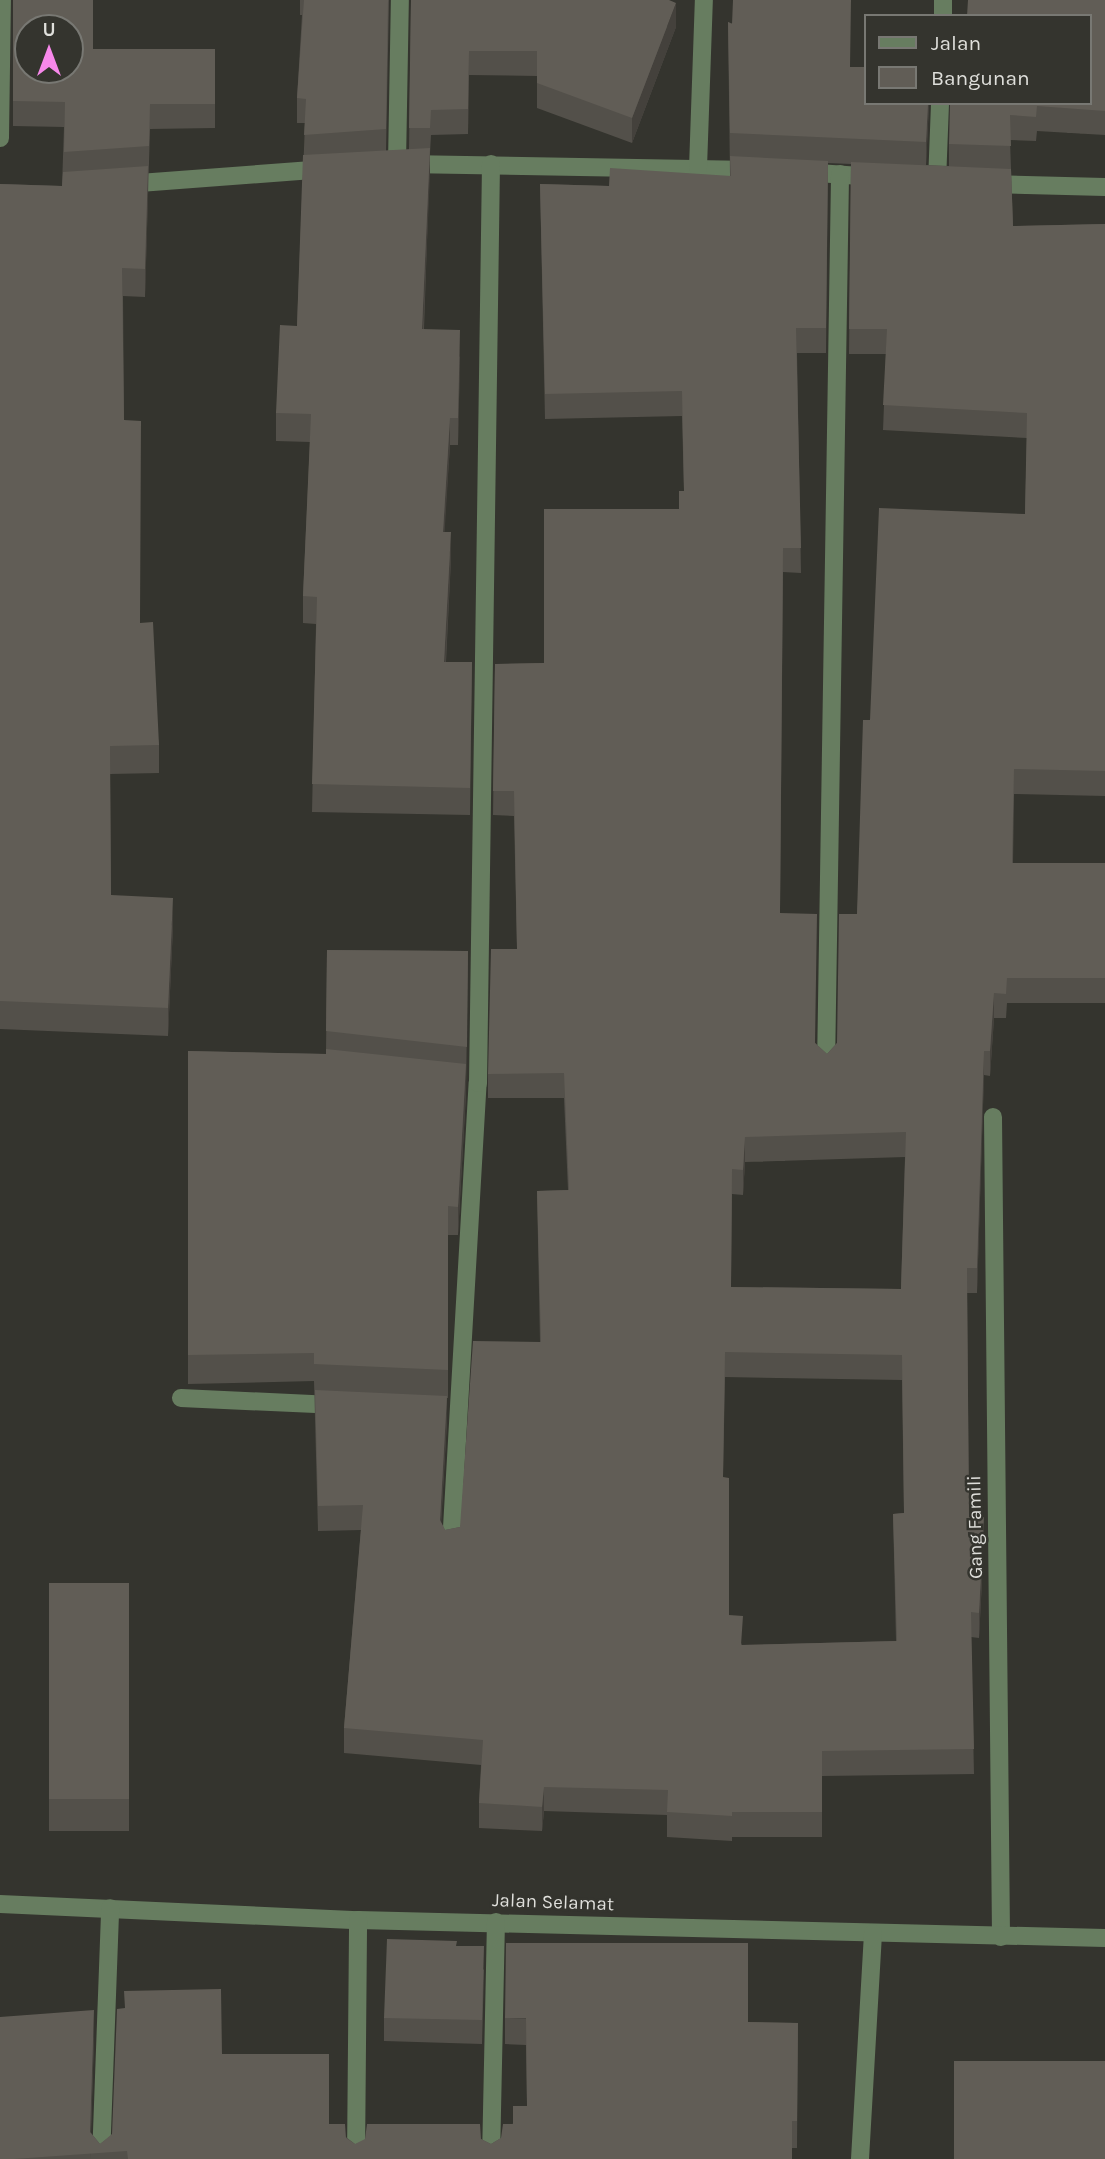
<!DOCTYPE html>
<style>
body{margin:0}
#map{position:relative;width:1105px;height:2159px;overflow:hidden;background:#34342e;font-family:Karla,sans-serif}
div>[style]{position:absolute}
.minor>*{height:18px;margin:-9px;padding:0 9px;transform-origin:9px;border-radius:9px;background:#677d60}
.wall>*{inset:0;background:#53504a;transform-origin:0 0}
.shaded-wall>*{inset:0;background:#44413c}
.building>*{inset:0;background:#615d56;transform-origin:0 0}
span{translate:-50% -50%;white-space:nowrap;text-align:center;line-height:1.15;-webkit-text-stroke:5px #34342e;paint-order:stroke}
.street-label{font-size:19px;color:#dfdfdb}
.legend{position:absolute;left:864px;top:14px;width:228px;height:91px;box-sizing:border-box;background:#34342e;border:2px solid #787873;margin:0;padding:9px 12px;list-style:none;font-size:21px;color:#dfdfdb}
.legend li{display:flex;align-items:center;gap:14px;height:35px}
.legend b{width:35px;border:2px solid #787873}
.north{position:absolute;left:14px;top:14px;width:70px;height:70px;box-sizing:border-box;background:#34342e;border:2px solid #787873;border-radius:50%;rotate:0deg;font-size:19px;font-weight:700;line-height:28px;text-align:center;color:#dfdfdb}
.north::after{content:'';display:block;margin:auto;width:24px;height:32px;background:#f788eb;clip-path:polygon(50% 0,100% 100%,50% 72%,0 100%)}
</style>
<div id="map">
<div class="minor">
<i style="left:943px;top:16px;width:16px;rotate:-90deg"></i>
<i style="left:0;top:138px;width:138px;rotate:-89.2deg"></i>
<i style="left:397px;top:164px;width:164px;rotate:-89deg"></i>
<i style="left:406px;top:164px;width:346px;rotate:1deg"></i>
<i style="left:698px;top:168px;width:168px;rotate:-88deg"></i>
<i style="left:804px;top:172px;width:70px;rotate:4.1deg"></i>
<i style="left:937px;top:182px;width:79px;rotate:-87.8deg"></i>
<i style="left:126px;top:184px;width:200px;rotate:-4.3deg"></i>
<i style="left:990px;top:184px;width:115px;rotate:1.5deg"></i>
<i style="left:826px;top:1068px;width:894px;rotate:-89.1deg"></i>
<i style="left:993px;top:1117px;width:820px;rotate:89.44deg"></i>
<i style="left:181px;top:1398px;width:157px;rotate:2.6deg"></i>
<i style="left:451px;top:1545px;width:463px;rotate:-86.7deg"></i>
<i style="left:478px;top:1083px;width:919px;rotate:-89.19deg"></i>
<i style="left:0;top:1904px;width:358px;rotate:2.6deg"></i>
<i style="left:358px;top:1920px;width:747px;rotate:1.38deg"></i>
<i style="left:101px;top:2159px;width:251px;rotate:-87.9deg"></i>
<i style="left:356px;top:2159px;width:239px;rotate:-89.5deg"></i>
<i style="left:491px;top:2159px;width:237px;rotate:-88.8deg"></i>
<i style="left:860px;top:2159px;width:226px;rotate:-86.7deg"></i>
</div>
<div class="wall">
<i style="clip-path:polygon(13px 0,93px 49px,215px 49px,215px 128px,150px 129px,145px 297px,123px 296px,124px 420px,140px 623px,159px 745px,159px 773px,110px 774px,111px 895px,173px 926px,168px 1036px,0 1029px,0 184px,62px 186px,64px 127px,13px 126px)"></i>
<i style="clip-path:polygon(300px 0,389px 0,386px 151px,409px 150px,411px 0,676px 27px,632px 143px,537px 108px,537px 76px,469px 75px,468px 134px,431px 135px,430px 153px,424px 329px,460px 357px,458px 445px,450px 445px,444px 532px,451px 559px,446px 662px,472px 662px,470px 815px,312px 812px,316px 624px,303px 623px,303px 596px,310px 442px,276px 441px,276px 413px,297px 326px,305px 123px,297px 123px,297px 98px,302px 15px,300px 15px)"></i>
<i style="clip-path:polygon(evenodd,1105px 0,1105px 135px,1037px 131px,1036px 141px,1010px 140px,1013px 226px,1105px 224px,1105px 796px,1014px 794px,1013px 863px,1105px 863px,1105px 1003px,1007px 1003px,1006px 1018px,994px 1018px,990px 1076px,984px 1075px,977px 1293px,967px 1293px,969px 1517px,984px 1542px,979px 1638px,971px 1637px,974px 1774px,822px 1776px,822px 1837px,732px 1837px,732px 1841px,667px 1837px,667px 1815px,544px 1811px,542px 1831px,479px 1828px,479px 1803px,481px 1765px,344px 1753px,344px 1728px,361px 1530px,318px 1531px,314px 1381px,188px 1384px,188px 1051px,326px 1054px,327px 950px,468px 951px,466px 1093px,458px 1235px,448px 1235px,448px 1398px,447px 1398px,447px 1421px,441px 1522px,445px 1530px,460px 1527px,540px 1342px,537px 1191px,568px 1190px,564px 1098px,488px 1098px,488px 1074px,517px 949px,514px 816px,493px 815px,495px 664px,544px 663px,679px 509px,684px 491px,682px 416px,545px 419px,540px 184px,609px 186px,730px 176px,728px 22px,850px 67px,865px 103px,929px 103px,926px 165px,949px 166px,949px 144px,1105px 0,828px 163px,851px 164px,849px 354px,886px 354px,883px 430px,1027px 438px,1025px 514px,870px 720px,857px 914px,837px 1043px,827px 1054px,815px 1043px,780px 913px,783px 572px,801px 573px,797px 353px,826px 353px,828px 163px,1105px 0,905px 1157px,901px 1289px,731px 1287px,732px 1194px,743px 1195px,745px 1162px,905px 1157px,1105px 0,725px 1377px,902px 1380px,904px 1513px,893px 1514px,896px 1641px,742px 1645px,729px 1615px,723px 1477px,725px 1377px)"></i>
<i style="left:49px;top:1583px;width:80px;height:248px"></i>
<i style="clip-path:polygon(457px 1946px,484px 1970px,482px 2044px,384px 2041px,384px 2018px)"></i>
<i style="clip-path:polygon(505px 2018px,798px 2023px,797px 2148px,792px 2148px,792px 2159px,0 2159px,94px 2037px,91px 2133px,100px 2144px,222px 2054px,329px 2124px,355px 2144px,481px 2139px,491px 2144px,501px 2138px,527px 2106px,526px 2045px,505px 2044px)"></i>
</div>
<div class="shaded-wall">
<i style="clip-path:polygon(676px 3px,676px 27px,632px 143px,632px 118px)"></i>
<i style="clip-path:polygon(469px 51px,469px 75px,468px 134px,468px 109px)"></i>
<i style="clip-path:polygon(928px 103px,929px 103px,926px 167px,926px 142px)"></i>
<i style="clip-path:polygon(430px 148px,430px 176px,422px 356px,422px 329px)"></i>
<i style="clip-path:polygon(148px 166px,148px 194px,145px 297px,145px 269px)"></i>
<i style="clip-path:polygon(460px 330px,460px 357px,458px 445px,458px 418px)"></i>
<i style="clip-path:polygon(450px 418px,450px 445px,443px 559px,443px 532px)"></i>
<i style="clip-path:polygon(451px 532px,451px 559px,444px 690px,444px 662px)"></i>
<i style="clip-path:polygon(173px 898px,173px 926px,168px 1036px,168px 1008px)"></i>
<i style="clip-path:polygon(994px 993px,994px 1018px,990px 1076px,990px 1051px)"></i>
<i style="clip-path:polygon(984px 1051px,984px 1075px,977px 1293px,977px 1268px)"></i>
<i style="clip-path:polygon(466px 1064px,466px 1093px,458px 1235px,458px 1207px)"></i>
<i style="clip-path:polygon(745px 1137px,745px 1162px,743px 1195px,743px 1170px)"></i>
<i style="clip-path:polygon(447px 1396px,447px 1421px,440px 1545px,440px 1520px)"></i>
<i style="clip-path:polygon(984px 1517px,984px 1542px,979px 1638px,979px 1613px)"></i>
<i style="clip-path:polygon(544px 1787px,544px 1811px,542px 1831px,542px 1807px)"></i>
<i style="clip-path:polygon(94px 2010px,94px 2037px,90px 2159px,90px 2132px)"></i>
</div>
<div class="building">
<i style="clip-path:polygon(evenodd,13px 0,93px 0,93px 49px,215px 49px,215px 104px,150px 104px,149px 146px,64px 152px,65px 102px,13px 101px,13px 0,28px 28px,70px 28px,70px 70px,28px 70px,28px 28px)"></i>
<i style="clip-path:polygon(304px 0,388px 0,386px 129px,304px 135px,306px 99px,297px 98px)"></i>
<i style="clip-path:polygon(411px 0,669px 0,676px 3px,632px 118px,537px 83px,537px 51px,469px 51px,468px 109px,431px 110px,430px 128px,409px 128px)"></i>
<i style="clip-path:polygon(733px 0,851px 0,850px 67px,865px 67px,865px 103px,928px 103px,926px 142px,730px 133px,728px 22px,732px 24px)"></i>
<i style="clip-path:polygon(968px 0,1105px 0,1105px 111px,1037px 106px,1036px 117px,1010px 115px,1011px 146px,949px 144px,950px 103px,1089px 103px,1089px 16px,967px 16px)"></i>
<i style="clip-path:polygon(430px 148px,422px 329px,460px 330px,458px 418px,450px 418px,443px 532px,451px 532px,444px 662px,472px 662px,470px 788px,312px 784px,317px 597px,303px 596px,311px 414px,276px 413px,280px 325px,297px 326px,303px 155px)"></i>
<i style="clip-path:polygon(evenodd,730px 156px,828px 161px,826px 328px,796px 328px,801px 548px,783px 548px,780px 913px,817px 914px,815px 1043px,827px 1054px,837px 1043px,839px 914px,857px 914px,863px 720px,870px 720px,879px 508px,1025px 514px,1027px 413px,883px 405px,887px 329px,849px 329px,851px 162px,1011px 169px,1013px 226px,1105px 224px,1105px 771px,1014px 769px,1012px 863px,1105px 863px,1105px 978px,1007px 978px,1006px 994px,994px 993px,990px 1051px,984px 1051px,977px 1268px,967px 1268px,969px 1517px,984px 1517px,979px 1613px,971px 1612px,974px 1749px,822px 1751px,822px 1812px,732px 1812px,732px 1816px,667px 1812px,668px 1790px,544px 1787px,542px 1807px,479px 1803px,483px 1740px,344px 1728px,363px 1505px,318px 1506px,315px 1390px,447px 1396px,440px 1520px,445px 1530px,460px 1527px,473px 1341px,541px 1342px,537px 1191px,569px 1190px,564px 1073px,488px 1074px,491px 949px,517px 949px,514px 791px,493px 791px,495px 664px,544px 663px,544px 509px,679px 509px,679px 491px,684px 491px,682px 391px,545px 394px,540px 184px,609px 186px,610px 168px,731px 176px,730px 156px,906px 1132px,901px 1289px,731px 1287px,732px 1169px,743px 1170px,745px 1137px,906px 1132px,730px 156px,725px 1352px,902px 1355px,904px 1513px,893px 1514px,897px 1641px,741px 1645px,743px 1616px,729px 1615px,729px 1478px,723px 1477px,725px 1352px)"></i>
<i style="clip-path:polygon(148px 166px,145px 269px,122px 268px,124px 420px,141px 421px,140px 623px,153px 622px,159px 745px,110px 746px,111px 895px,173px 898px,168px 1008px,0 1001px,0 184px,62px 186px,63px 172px)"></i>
<i style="clip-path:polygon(327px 950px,468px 951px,467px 1047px,326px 1031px)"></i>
<i style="clip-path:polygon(326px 1049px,466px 1064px,458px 1207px,448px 1206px,448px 1370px,314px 1364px,314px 1353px,188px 1355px,188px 1051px,326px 1054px)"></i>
<i style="left:49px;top:1583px;width:80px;height:216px"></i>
<i style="clip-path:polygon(387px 1939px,457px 1941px,456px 1946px,484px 1946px,482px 2020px,384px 2018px)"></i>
<i style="clip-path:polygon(506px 1943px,748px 1943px,748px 2022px,798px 2023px,797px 2121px,792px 2121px,792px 2159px,128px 2159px,127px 2151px,14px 2159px,0 2159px,0 2017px,94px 2010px,90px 2132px,100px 2144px,112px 2134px,117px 2009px,125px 2008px,124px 1991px,221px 1989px,222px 2054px,329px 2054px,329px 2124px,345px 2124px,346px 2138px,355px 2144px,365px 2139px,367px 2124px,480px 2124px,481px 2139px,491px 2144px,501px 2138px,503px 2124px,513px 2124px,513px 2106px,527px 2106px,526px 2018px,505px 2018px)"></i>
<i style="left:954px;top:2061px;width:151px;height:98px"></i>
</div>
<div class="street-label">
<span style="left:976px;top:1527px;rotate:-91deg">Gang Famili</span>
<span style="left:553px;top:1903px;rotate:2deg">Jalan Selamat</span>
</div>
<ul class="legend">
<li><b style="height:9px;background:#677d60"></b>Jalan</li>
<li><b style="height:19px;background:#615d56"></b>Bangunan</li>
</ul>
<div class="north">U</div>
</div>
